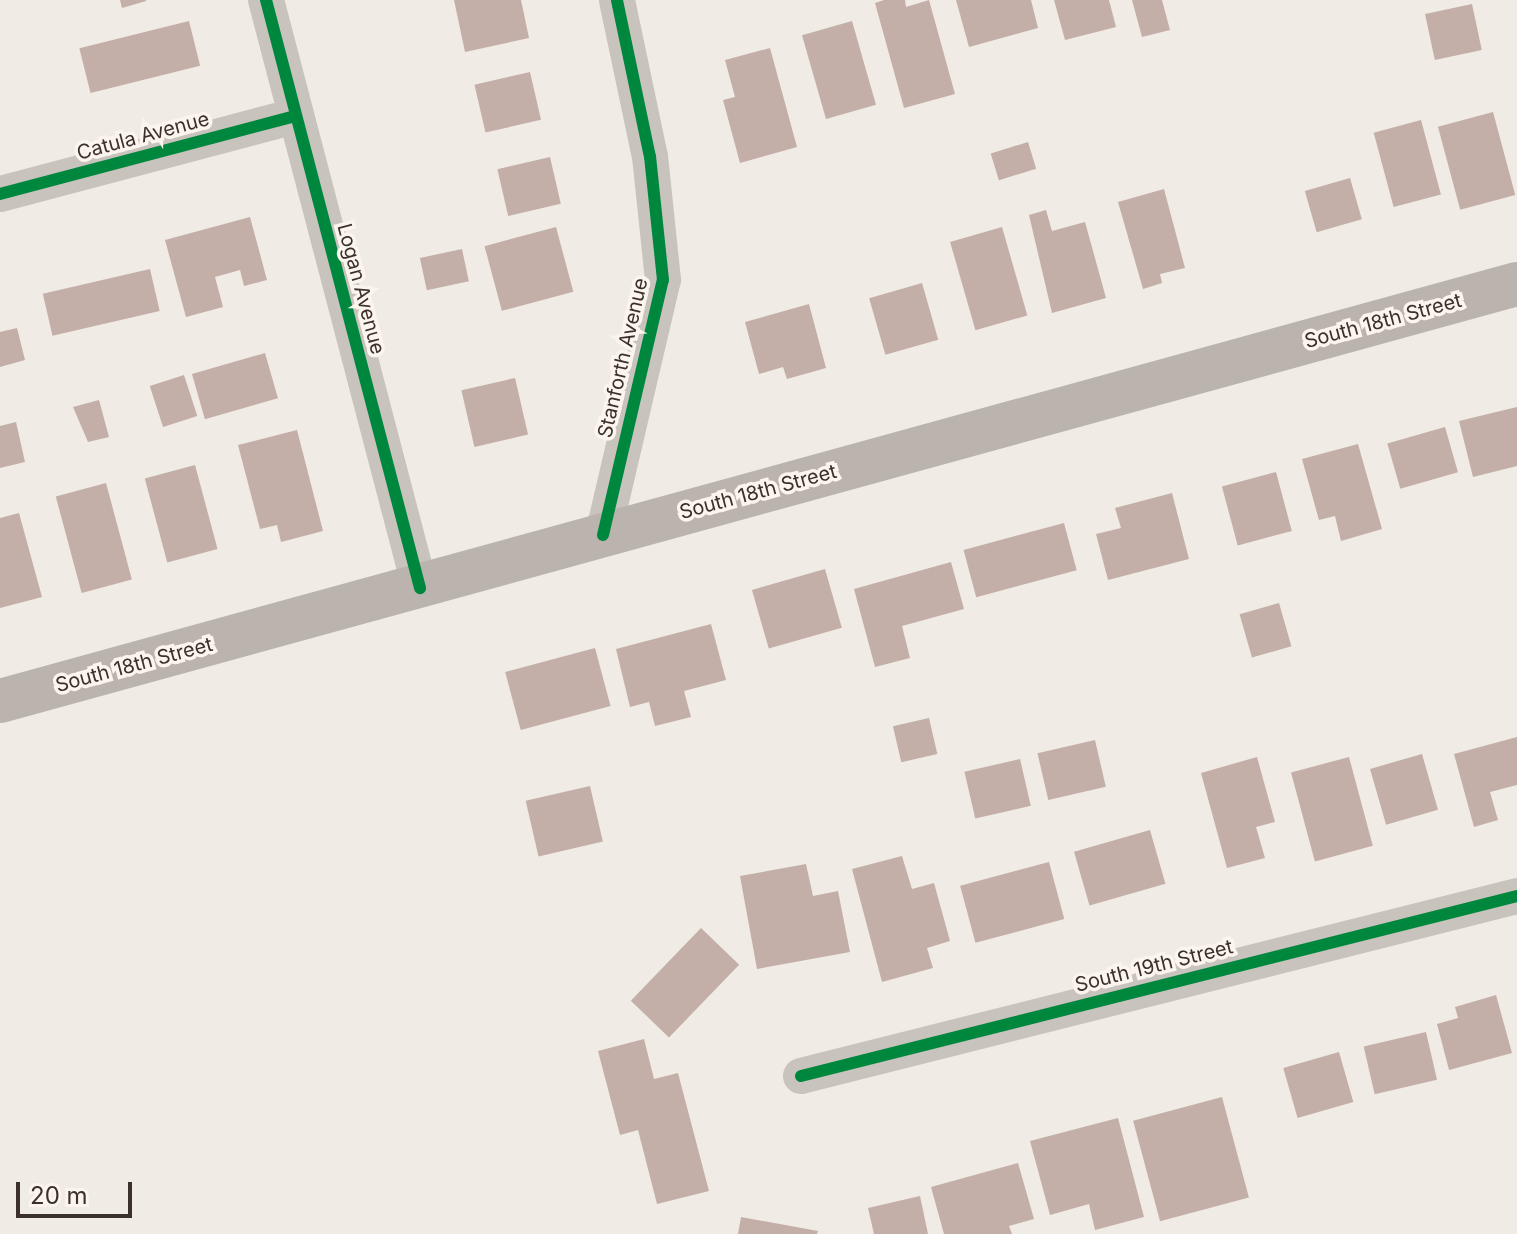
<!DOCTYPE html>
<style>
body{margin:0}
#map{position:relative;width:1517px;height:1234px;overflow:hidden;background:#f0ebe5;font-family:Inter,sans-serif}
div>[style]{position:absolute}
.building>*{inset:0;background:#c3afa7;transform-origin:0 0}
.street>*{height:36px;margin:-18px;padding:0 18px;transform-origin:18px;border-radius:18px;background:#c9c3be}
.secondary>*{height:44px;margin:-22px;padding:0 22px;transform-origin:22px;border-radius:22px;background:#bab3ae}
.cycleway>*{height:12px;margin:-6px;padding:0 6px;transform-origin:6px;border-radius:6px;background:#00873e}
span{translate:-50% -50%;white-space:nowrap;text-align:center;line-height:1.15;-webkit-text-stroke:7px #fbf5ee;paint-order:stroke}
.street-label{font-size:20px;color:#3b302b}
.scale{position:absolute;left:16px;top:1182px;width:116px;height:36px;box-sizing:border-box;border:4px solid #3b302b;border-top:0;padding-left:10px;font-size:24px;line-height:28px;white-space:nowrap;color:#3b302b;-webkit-text-stroke:6px #fbf5ee;paint-order:stroke}
</style>
<div id="map">
<div class="building">
<i style="clip-path:polygon(120px 0,146px 0,146px 1px,122px 8px)"></i>
<i style="clip-path:polygon(454px 0,521px 0,529px 38px,465px 52px)"></i>
<i style="clip-path:polygon(884px 0,905px 0,906px 7px,929px 0,955px 94px,904px 108px,875px 3px)"></i>
<i style="clip-path:polygon(956px 0,1031px 0,1038px 28px,969px 47px)"></i>
<i style="clip-path:polygon(1054px 0,1109px 0,1116px 27px,1065px 40px)"></i>
<i style="clip-path:polygon(1132px 0,1162px 0,1170px 30px,1142px 37px)"></i>
<i style="left:1472px;top:4px;width:47px;height:48px;rotate:78deg"></i>
<i style="left:189px;top:21px;width:46px;height:113px;rotate:76deg"></i>
<i style="left:852px;top:21px;width:87px;height:52px;rotate:74deg"></i>
<i style="clip-path:polygon(770px 48px,797px 147px,740px 163px,723px 100px,735px 97px,725px 60px)"></i>
<i style="left:530px;top:72px;width:49px;height:57px;rotate:77deg"></i>
<i style="left:1493px;top:112px;width:86px;height:57px;rotate:75deg"></i>
<i style="left:1421px;top:120px;width:77px;height:49px;rotate:75deg"></i>
<i style="left:1028px;top:142px;width:28px;height:39px;rotate:73deg"></i>
<i style="left:550px;top:157px;width:48px;height:54px;rotate:77deg"></i>
<i style="left:1350px;top:178px;width:43px;height:47px;rotate:74deg"></i>
<i style="clip-path:polygon(1164px 189px,1185px 268px,1160px 274px,1162px 283px,1143px 289px,1118px 202px)"></i>
<i style="clip-path:polygon(1046px 210px,1052px 231px,1085px 222px,1106px 298px,1052px 313px,1029px 215px)"></i>
<i style="clip-path:polygon(250px 217px,267px 280px,244px 286px,240px 270px,215px 277px,223px 307px,186px 317px,165px 240px)"></i>
<i style="left:556px;top:227px;width:67px;height:74px;rotate:75deg"></i>
<i style="left:1002px;top:227px;width:92px;height:54px;rotate:74deg"></i>
<i style="left:462px;top:249px;width:33px;height:43px;rotate:78deg"></i>
<i style="left:150px;top:269px;width:43px;height:110px;rotate:77deg"></i>
<i style="left:922px;top:283px;width:59px;height:55px;rotate:74deg"></i>
<i style="clip-path:polygon(809px 304px,826px 368px,787px 379px,783px 367px,759px 374px,745px 322px)"></i>
<i style="clip-path:polygon(17px 328px,25px 360px,0 367px,0 332px)"></i>
<i style="left:265px;top:353px;width:47px;height:76px;rotate:74deg"></i>
<i style="left:184px;top:375px;width:43px;height:36px;rotate:72deg"></i>
<i style="left:515px;top:378px;width:58px;height:55px;rotate:77deg"></i>
<i style="clip-path:polygon(99px 400px,109px 437px,88px 442px,73px 407px)"></i>
<i style="clip-path:polygon(1517px 407px,1517px 466px,1473px 477px,1459px 421px)"></i>
<i style="clip-path:polygon(16px 422px,25px 462px,0 468px,0 426px)"></i>
<i style="left:1445px;top:427px;width:47px;height:60px;rotate:74deg"></i>
<i style="clip-path:polygon(297px 430px,323px 531px,281px 542px,277px 525px,260px 529px,238px 445px)"></i>
<i style="clip-path:polygon(1358px 444px,1382px 529px,1341px 541px,1335px 516px,1319px 520px,1302px 459px)"></i>
<i style="left:195px;top:465px;width:87px;height:52px;rotate:75deg"></i>
<i style="left:1276px;top:472px;width:61px;height:56px;rotate:75deg"></i>
<i style="left:106px;top:483px;width:100px;height:52px;rotate:75deg"></i>
<i style="clip-path:polygon(1172px 493px,1189px 559px,1108px 580px,1096px 534px,1121px 528px,1115px 508px)"></i>
<i style="clip-path:polygon(19px 513px,42px 597px,0 608px,0 518px)"></i>
<i style="left:1064px;top:523px;width:49px;height:104px;rotate:75deg"></i>
<i style="clip-path:polygon(951px 562px,964px 609px,902px 626px,910px 658px,875px 667px,854px 589px)"></i>
<i style="left:825px;top:569px;width:61px;height:76px;rotate:74deg"></i>
<i style="left:1279px;top:603px;width:45px;height:41px;rotate:74deg"></i>
<i style="clip-path:polygon(711px 624px,726px 680px,684px 691px,691px 717px,655px 726px,649px 702px,630px 707px,616px 649px)"></i>
<i style="left:595px;top:648px;width:60px;height:93px;rotate:75deg"></i>
<i style="left:929px;top:718px;width:37px;height:37px;rotate:77deg"></i>
<i style="clip-path:polygon(1517px 737px,1517px 785px,1490px 792px,1498px 820px,1474px 827px,1454px 754px)"></i>
<i style="left:1095px;top:740px;width:48px;height:59px;rotate:77deg"></i>
<i style="left:1422px;top:754px;width:58px;height:54px;rotate:74deg"></i>
<i style="clip-path:polygon(1257px 757px,1275px 822px,1256px 827px,1265px 858px,1227px 868px,1201px 773px)"></i>
<i style="left:1349px;top:757px;width:92px;height:60px;rotate:75deg"></i>
<i style="left:1020px;top:759px;width:48px;height:57px;rotate:77deg"></i>
<i style="left:590px;top:786px;width:57px;height:66px;rotate:77deg"></i>
<i style="left:1150px;top:830px;width:56px;height:79px;rotate:74deg"></i>
<i style="clip-path:polygon(902px 856px,912px 889px,934px 883px,950px 941px,927px 948px,933px 968px,882px 982px,852px 869px)"></i>
<i style="left:1049px;top:862px;width:59px;height:92px;rotate:75deg"></i>
<i style="clip-path:polygon(806px 864px,813px 896px,838px 891px,850px 952px,757px 969px,740px 876px)"></i>
<i style="left:701px;top:928px;width:53px;height:101px;rotate:44deg"></i>
<i style="clip-path:polygon(1496px 995px,1512px 1053px,1449px 1070px,1437px 1024px,1458px 1018px,1455px 1007px)"></i>
<i style="left:1426px;top:1032px;width:49px;height:64px;rotate:77deg"></i>
<i style="clip-path:polygon(644px 1039px,654px 1079px,678px 1073px,709px 1191px,657px 1204px,638px 1130px,620px 1135px,598px 1051px)"></i>
<i style="left:1339px;top:1052px;width:52px;height:58px;rotate:74deg"></i>
<i style="left:1222px;top:1097px;width:104px;height:92px;rotate:75deg"></i>
<i style="clip-path:polygon(1118px 1118px,1144px 1217px,1095px 1230px,1089px 1204px,1050px 1215px,1030px 1141px)"></i>
<i style="clip-path:polygon(1018px 1163px,1034px 1219px,1009px 1226px,1012px 1234px,944px 1234px,931px 1187px)"></i>
<i style="clip-path:polygon(920px 1196px,928px 1234px,874px 1234px,868px 1208px)"></i>
<i style="clip-path:polygon(741px 1217px,818px 1231px,817px 1234px,738px 1234px)"></i>
</div>
<div class="street">
<i style="left:266px;top:0;width:608px;rotate:75.32deg"></i>
<i style="left:0;top:194px;width:305px;rotate:-14.8deg"></i>
<i style="left:603px;top:535px;width:262px;rotate:-76.8deg"></i>
<i style="left:663px;top:280px;width:124px;rotate:-96deg"></i>
<i style="left:650px;top:157px;width:160px;rotate:-101.9deg"></i>
<i style="left:801px;top:1076px;width:738px;rotate:-14.11deg"></i>
</div>
<div class="secondary">
<i style="left:0;top:701px;width:1573px;rotate:-15.37deg"></i>
</div>
<div class="cycleway">
<i style="left:266px;top:0;width:608px;rotate:75.32deg"></i>
<i style="left:0;top:194px;width:305px;rotate:-14.8deg"></i>
<i style="left:603px;top:535px;width:262px;rotate:-76.8deg"></i>
<i style="left:663px;top:280px;width:124px;rotate:-96deg"></i>
<i style="left:650px;top:157px;width:160px;rotate:-101.9deg"></i>
<i style="left:801px;top:1076px;width:738px;rotate:-14.11deg"></i>
</div>
<div class="street-label">
<span style="left:143px;top:136px;rotate:-15deg">Catula Avenue</span>
<span style="left:361px;top:289px;rotate:75deg">Logan Avenue</span>
<span style="left:1383px;top:321px;rotate:-15deg">South 18th Street</span>
<span style="left:623px;top:358px;rotate:-77deg">Stanforth Avenue</span>
<span style="left:758px;top:492px;rotate:-15deg">South 18th Street</span>
<span style="left:134px;top:665px;rotate:-15deg">South 18th Street</span>
<span style="left:1154px;top:966px;rotate:-14deg">South 19th Street</span>
</div>
<div class="scale">20 m</div>
</div>
